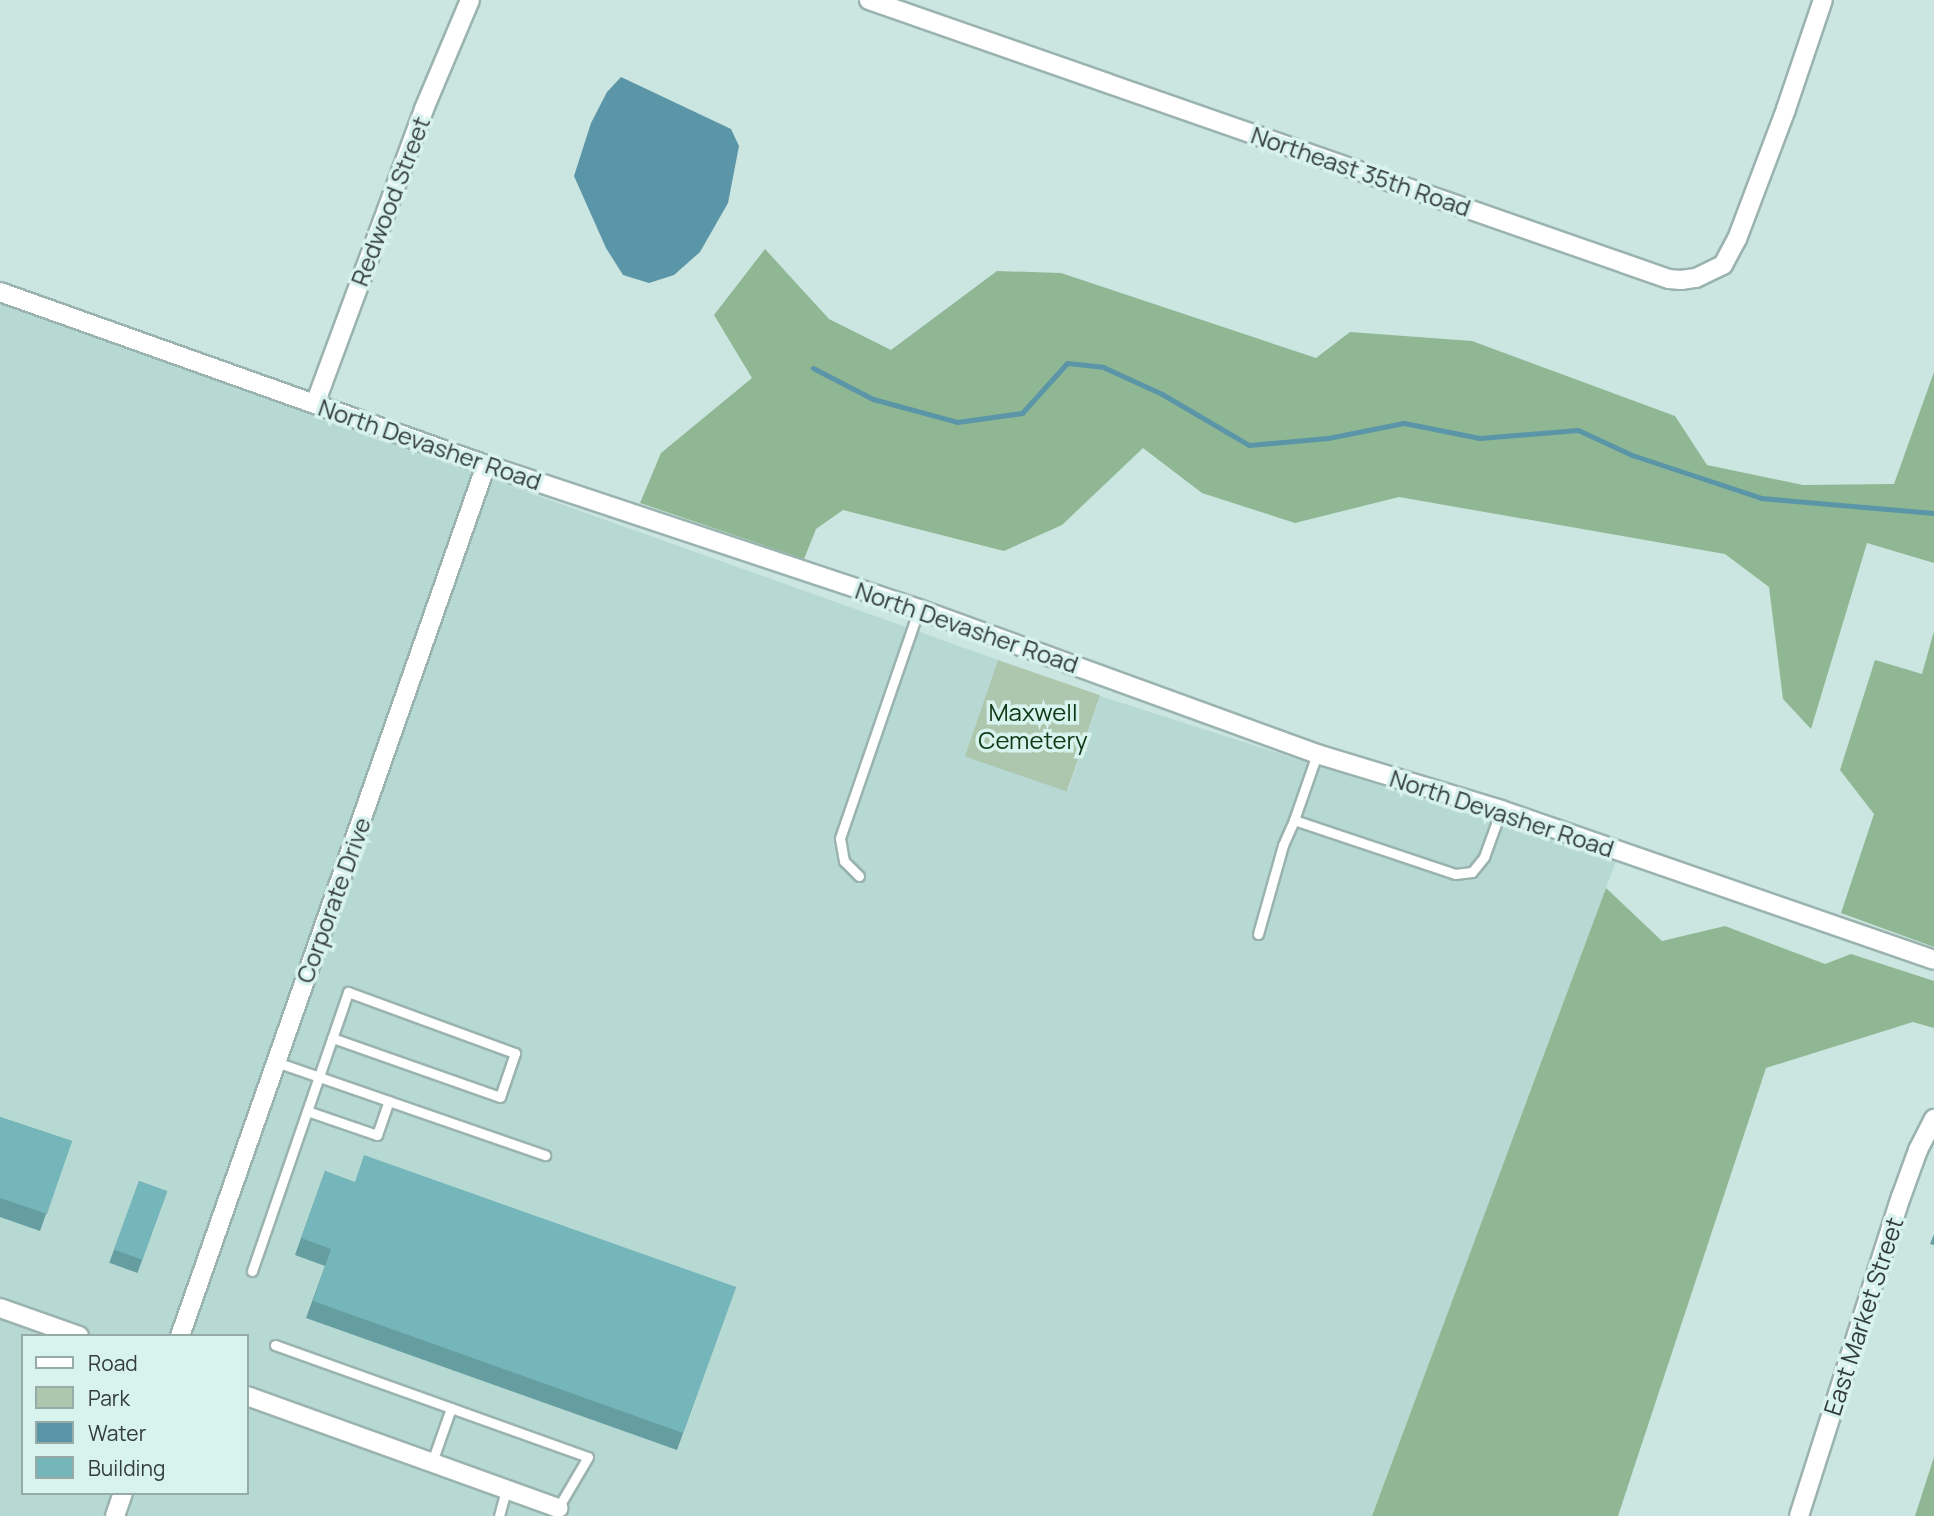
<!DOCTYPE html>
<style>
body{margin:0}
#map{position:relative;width:1934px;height:1516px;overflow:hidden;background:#cbe5e0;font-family:Manrope,sans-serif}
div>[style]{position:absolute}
.built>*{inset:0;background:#b7d9d3}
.green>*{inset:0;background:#adc7af;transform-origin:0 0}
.forest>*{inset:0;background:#90b793}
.water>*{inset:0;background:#5b95a8}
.stream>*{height:5px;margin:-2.5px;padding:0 2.5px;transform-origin:2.5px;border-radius:2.5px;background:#5b95a8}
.roads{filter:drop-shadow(2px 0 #9bb3af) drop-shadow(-2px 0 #9bb3af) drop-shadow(0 2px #9bb3af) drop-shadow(0 -2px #9bb3af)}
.lane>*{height:9px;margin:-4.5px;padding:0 4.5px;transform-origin:4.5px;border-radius:4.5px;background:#fff}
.street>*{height:18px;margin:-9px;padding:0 9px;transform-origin:9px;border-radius:9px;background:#fff}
.wall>*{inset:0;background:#659da1;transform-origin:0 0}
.building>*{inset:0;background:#75b6bb;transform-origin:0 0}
span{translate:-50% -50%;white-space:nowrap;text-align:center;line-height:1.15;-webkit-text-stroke:7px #d8f2ed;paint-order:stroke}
.street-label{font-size:24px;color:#333d3c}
.park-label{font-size:24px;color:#0d3915}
.legend{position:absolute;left:21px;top:1334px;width:228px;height:161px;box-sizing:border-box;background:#d8f2ed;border:2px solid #96aaa6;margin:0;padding:9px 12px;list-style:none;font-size:21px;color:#333d3c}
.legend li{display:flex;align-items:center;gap:14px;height:35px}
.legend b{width:35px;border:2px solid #96aaa6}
</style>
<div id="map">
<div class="built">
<i style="clip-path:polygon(evenodd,0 304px,998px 660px,965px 756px,1068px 791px,1100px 696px,1616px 861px,1372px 1516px,0 1516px,0 304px,23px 1336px,247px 1336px,247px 1493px,23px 1493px,23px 1336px)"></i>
</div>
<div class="green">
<i style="left:998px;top:660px;width:108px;height:102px;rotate:19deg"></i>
</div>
<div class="forest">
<i style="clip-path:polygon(765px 249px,829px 319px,891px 350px,997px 271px,1061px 273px,1316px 358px,1350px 332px,1472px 341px,1675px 416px,1707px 465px,1803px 485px,1894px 484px,1934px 372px,1934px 563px,1867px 543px,1811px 729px,1783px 699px,1769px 587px,1725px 554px,1399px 497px,1295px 523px,1202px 493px,1143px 448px,1062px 525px,1004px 551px,843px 510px,816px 529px,804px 559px,640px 503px,661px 453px,752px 378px,714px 315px)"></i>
<i style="clip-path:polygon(1934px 631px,1934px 947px,1841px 913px,1874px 814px,1840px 770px,1875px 660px,1922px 674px)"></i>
<i style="clip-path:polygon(1606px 888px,1662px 941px,1725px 926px,1825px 964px,1851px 954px,1934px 981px,1934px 1028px,1913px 1022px,1766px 1068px,1618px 1516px,1372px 1516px)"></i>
<i style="clip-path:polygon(1934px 1457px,1934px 1516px,1915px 1516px)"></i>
</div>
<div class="water">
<i style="clip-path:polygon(621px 77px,731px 129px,739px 146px,728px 203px,700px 252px,674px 275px,649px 283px,623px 275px,606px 248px,574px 176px,591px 123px,607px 92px)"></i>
</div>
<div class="stream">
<i style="left:813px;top:368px;width:68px;rotate:27.3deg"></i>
<i style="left:873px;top:399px;width:87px;rotate:15.3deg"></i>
<i style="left:957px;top:422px;width:66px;rotate:-7.9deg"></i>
<i style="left:1022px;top:413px;width:67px;rotate:-48deg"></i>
<i style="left:1067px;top:363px;width:36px;rotate:6deg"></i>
<i style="left:1103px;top:367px;width:65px;rotate:24.6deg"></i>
<i style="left:1162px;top:394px;width:101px;rotate:30.4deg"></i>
<i style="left:1249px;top:445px;width:79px;rotate:-5.1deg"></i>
<i style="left:1328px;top:438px;width:77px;rotate:-11.2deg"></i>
<i style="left:1404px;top:423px;width:77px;rotate:11.2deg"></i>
<i style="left:1480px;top:438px;width:98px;rotate:-4.7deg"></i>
<i style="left:1578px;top:430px;width:60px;rotate:24.8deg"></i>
<i style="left:1632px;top:455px;width:136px;rotate:18.4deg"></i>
<i style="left:1761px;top:498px;width:174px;rotate:5deg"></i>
</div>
<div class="roads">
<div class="lane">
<i style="left:1317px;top:754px;width:70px;rotate:109.2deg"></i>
<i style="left:1294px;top:820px;width:170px;rotate:18.5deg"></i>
<i style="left:1455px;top:874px;width:17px;rotate:-7deg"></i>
<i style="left:1472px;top:872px;width:19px;rotate:-51deg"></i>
<i style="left:1484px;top:857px;width:50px;rotate:-70.1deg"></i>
<i style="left:859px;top:876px;width:21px;rotate:-135deg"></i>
<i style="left:844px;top:861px;width:23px;rotate:-100deg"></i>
<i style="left:840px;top:838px;width:242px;rotate:-71deg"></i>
<i style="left:1258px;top:934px;width:92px;rotate:-74.3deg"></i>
<i style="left:1283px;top:845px;width:27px;rotate:-66deg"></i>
<i style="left:276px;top:1062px;width:285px;rotate:19.1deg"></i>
<i style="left:307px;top:1111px;width:74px;rotate:18.9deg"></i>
<i style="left:377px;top:1135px;width:36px;rotate:-71deg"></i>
<i style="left:252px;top:1271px;width:295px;rotate:-71deg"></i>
<i style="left:348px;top:992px;width:178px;rotate:20.1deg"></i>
<i style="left:515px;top:1053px;width:46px;rotate:108.8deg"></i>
<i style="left:500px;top:1097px;width:178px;rotate:-160.6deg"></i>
<i style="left:275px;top:1345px;width:187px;rotate:19.7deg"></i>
<i style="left:432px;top:1462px;width:57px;rotate:-70.6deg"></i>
<i style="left:451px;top:1408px;width:145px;rotate:19.7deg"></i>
<i style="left:588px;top:1457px;width:59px;rotate:120.5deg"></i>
<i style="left:499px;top:1516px;width:28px;rotate:-75deg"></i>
</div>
<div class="street">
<i style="left:869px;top:0;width:847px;rotate:19.23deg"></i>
<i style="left:1669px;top:279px;width:12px;rotate:5deg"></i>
<i style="left:1681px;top:280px;width:15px;rotate:-8deg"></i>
<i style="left:1696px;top:278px;width:30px;rotate:-26deg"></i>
<i style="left:1723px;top:265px;width:30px;rotate:-62deg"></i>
<i style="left:1737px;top:239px;width:139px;rotate:-69.3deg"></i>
<i style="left:1786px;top:109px;width:115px;rotate:-71.3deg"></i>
<i style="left:0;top:292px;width:516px;rotate:19.59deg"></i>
<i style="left:486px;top:465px;width:456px;rotate:18.4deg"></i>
<i style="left:919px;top:609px;width:424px;rotate:20deg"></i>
<i style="left:1317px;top:754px;width:192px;rotate:16.9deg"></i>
<i style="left:1501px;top:810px;width:458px;rotate:19.1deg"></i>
<i style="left:315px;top:404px;width:314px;rotate:-69.7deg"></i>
<i style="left:424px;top:109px;width:118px;rotate:-67.1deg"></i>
<i style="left:0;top:1308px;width:84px;rotate:19.5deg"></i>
<i style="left:180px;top:1336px;width:923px;rotate:-70.64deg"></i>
<i style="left:247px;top:1396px;width:331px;rotate:19.8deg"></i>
<i style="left:115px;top:1516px;width:24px;rotate:-71deg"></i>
<i style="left:1799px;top:1516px;width:335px;rotate:-72.3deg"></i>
<i style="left:1901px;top:1197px;width:50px;rotate:-70.1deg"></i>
<i style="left:1918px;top:1150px;width:35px;rotate:-63deg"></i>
</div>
</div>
<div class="wall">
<i style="clip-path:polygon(0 1117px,72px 1141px,40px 1231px,0 1217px)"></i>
<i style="clip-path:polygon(325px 1171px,354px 1182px,736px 1287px,677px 1450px,306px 1318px,325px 1266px,295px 1255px)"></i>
<i style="left:139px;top:1181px;width:30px;height:87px;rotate:20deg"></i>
<i style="clip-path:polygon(1934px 1234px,1934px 1245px,1930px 1244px)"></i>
</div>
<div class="building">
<i style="clip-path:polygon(0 1117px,72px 1141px,47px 1214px,0 1198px)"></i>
<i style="clip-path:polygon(364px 1155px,736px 1287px,683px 1433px,313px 1301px,331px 1249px,301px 1238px,325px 1171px,355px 1182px)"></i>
<i style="left:139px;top:1181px;width:30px;height:73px;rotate:20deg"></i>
</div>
<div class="street-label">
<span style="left:1361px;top:171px;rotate:19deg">Northeast 35th Road</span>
<span style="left:390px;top:201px;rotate:-69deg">Redwood Street</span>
<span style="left:430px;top:444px;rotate:19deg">North Devasher Road</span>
<span style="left:967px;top:627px;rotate:19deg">North Devasher Road</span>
<span style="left:1502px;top:813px;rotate:18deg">North Devasher Road</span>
<span style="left:333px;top:900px;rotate:-70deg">Corporate Drive</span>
<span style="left:1863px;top:1316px;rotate:-72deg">East Market Street</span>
</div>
<div class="park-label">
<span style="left:1033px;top:726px">Maxwell<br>Cemetery</span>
</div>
<ul class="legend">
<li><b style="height:9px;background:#fff"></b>Road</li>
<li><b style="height:19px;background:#adc7af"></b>Park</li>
<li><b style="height:19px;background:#5b95a8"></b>Water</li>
<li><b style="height:19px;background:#75b6bb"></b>Building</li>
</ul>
</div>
